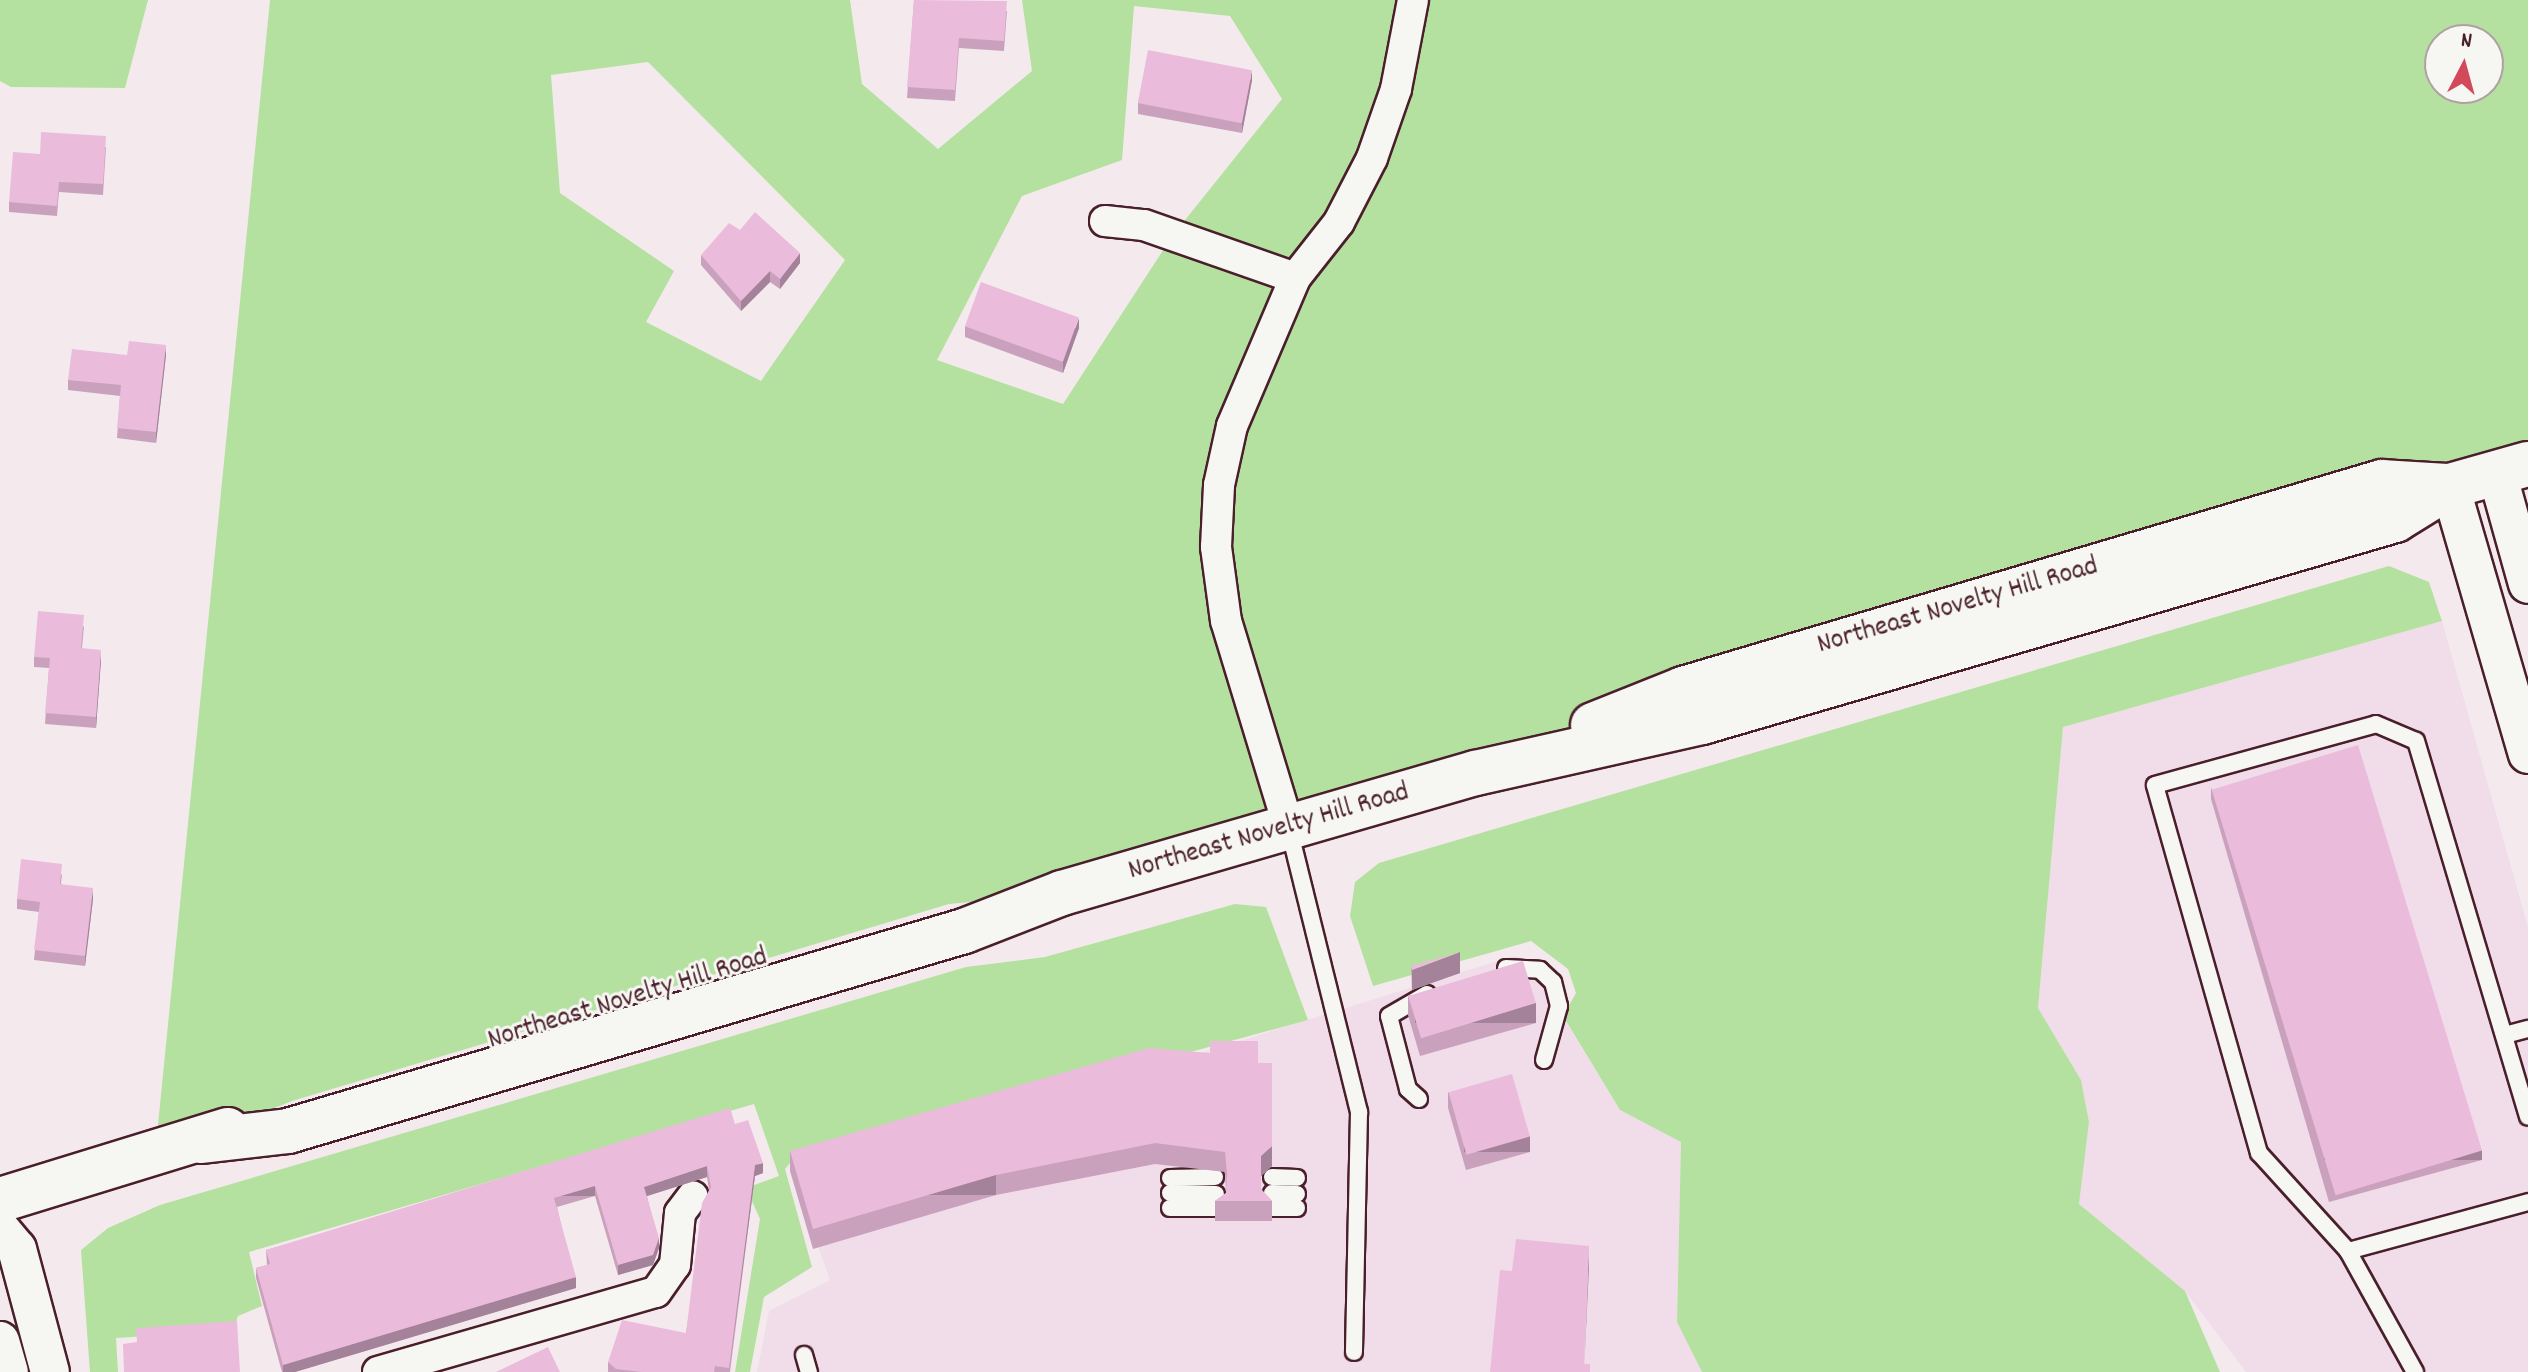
<!DOCTYPE html>
<style>
body{margin:0}
#map{position:relative;width:2528px;height:1372px;overflow:hidden;background:#f4eaee;font-family:Dekko,sans-serif}
div>[style]{position:absolute}
.built>*{inset:0;background:#f1dce9}
.green>*{inset:0;background:#b4e19f}
.roads{filter:drop-shadow(2px 0 #4a1f2b) drop-shadow(-2px 0 #4a1f2b) drop-shadow(0 2px #4a1f2b) drop-shadow(0 -2px #4a1f2b)}
.service>*{height:16px;margin:-8px;padding:0 8px;transform-origin:8px;border-radius:8px;background:#f6f6f2}
.minor>*{height:30px;margin:-15px;padding:0 15px;transform-origin:15px;border-radius:15px;background:#f6f6f2}
.tertiary>*{height:38px;margin:-19px;padding:0 19px;transform-origin:19px;border-radius:19px;background:#f6f6f2}
.secondary>*{height:44px;margin:-22px;padding:0 22px;transform-origin:22px;border-radius:22px;background:#f6f6f2}
.wall>*{inset:0;background:#caa1bd}
.shaded-wall>*{inset:0;background:#a4839a;transform-origin:0 0}
.building>*{inset:0;background:#ebbbdc;transform-origin:0 0}
span{translate:-50% -50%;white-space:nowrap;text-align:center;line-height:1.15;-webkit-text-stroke:6px #f6f6f2;paint-order:stroke}
.street-label{font-size:28px;color:#4a1f2b}
.north{position:absolute;left:2424px;top:24px;width:80px;height:80px;box-sizing:border-box;background:#f6f6f2;border:2px solid #b1a0a2;border-radius:50%;rotate:6deg;font-size:22px;font-weight:700;line-height:32px;text-align:center;color:#4a1f2b}
.north::after{content:'';display:block;margin:auto;width:28px;height:36px;background:#d1495b;clip-path:polygon(50% 0,100% 100%,50% 72%,0 100%)}
</style>
<div id="map">
<div class="built">
<i style="clip-path:polygon(2442px 621px,2528px 927px,2528px 1372px,2246px 1372px,2185px 1291px,2079px 1204px,2089px 1122px,2081px 1080px,2038px 1008px,2063px 727px)"></i>
<i style="clip-path:polygon(1513px 956px,1553px 967px,1562px 980px,1563px 1017px,1620px 1110px,1681px 1142px,1677px 1321px,1702px 1372px,757px 1372px,769px 1311px,830px 1280px,818px 1246px,1188px 1057px)"></i>
</div>
<div class="green">
<i style="clip-path:polygon(0 0,148px 0,125px 88px,11px 87px,0 81px)"></i>
<i style="clip-path:polygon(evenodd,270px 0,850px 0,862px 84px,938px 149px,1032px 71px,1022px 0,2528px 0,2528px 464px,1062px 893px,949px 904px,292px 1101px,155px 1155px,270px 0,1134px 6px,1230px 16px,1282px 99px,1173px 235px,1063px 404px,937px 360px,1022px 196px,1122px 160px,1134px 6px,270px 0,2440px 40px,2488px 40px,2488px 88px,2440px 88px,2440px 40px,270px 0,648px 62px,845px 260px,761px 381px,646px 322px,674px 271px,560px 193px,551px 75px,648px 62px)"></i>
<i style="clip-path:polygon(2389px 566px,2429px 582px,2442px 621px,2063px 727px,2038px 1008px,2081px 1080px,2089px 1122px,2079px 1204px,2185px 1291px,2220px 1372px,1702px 1372px,1677px 1322px,1681px 1142px,1620px 1110px,1563px 1016px,1576px 993px,1568px 969px,1531px 941px,1373px 986px,1350px 916px,1355px 882px,1379px 863px)"></i>
<i style="clip-path:polygon(1235px 904px,1266px 907px,1308px 1020px,792px 1161px,785px 1169px,812px 1267px,764px 1297px,750px 1372px,735px 1372px,760px 1219px,746px 1188px,779px 1176px,754px 1104px,249px 1252px,262px 1306px,238px 1316px,233px 1331px,116px 1338px,118px 1372px,90px 1372px,81px 1250px,108px 1228px,160px 1205px,966px 967px,1045px 957px)"></i>
</div>
<div class="roads">
<div class="service">
<i style="left:1289px;top:829px;width:292px;rotate:76.1deg"></i>
<i style="left:1359px;top:1112px;width:240px;rotate:91.2deg"></i>
<i style="left:1506px;top:968px;width:34px;rotate:3deg"></i>
<i style="left:1540px;top:970px;width:18px;rotate:43deg"></i>
<i style="left:1553px;top:982px;width:25px;rotate:76deg"></i>
<i style="left:1559px;top:1006px;width:56px;rotate:105.5deg"></i>
<i style="left:2505px;top:1035px;width:24px;rotate:-15deg"></i>
<i style="left:1419px;top:1099px;width:15px;rotate:-138deg"></i>
<i style="left:1408px;top:1089px;width:75px;rotate:-104.6deg"></i>
<i style="left:1389px;top:1016px;width:44px;rotate:-30.1deg"></i>
<i style="left:1272px;top:1177px;width:25px;rotate:2deg"></i>
<i style="left:1170px;top:1178px;width:45px;rotate:-1.3deg"></i>
<i style="left:1170px;top:1193px;width:46px;rotate:1.2deg"></i>
<i style="left:1272px;top:1193px;width:25px;rotate:2deg"></i>
<i style="left:1170px;top:1208px;width:46px"></i>
<i style="left:1272px;top:1208px;width:25px"></i>
<i style="left:2348px;top:1251px;width:187px;rotate:-15.2deg"></i>
<i style="left:804px;top:1355px;width:18px;rotate:74deg"></i>
<i style="left:2415px;top:1372px;width:138px;rotate:-119deg"></i>
<i style="left:2348px;top:1251px;width:132px;rotate:-132.2deg"></i>
<i style="left:2259px;top:1153px;width:382px;rotate:-105.8deg"></i>
<i style="left:2155px;top:785px;width:229px;rotate:-15.4deg"></i>
<i style="left:2376px;top:724px;width:43px;rotate:23deg"></i>
<i style="left:2416px;top:741px;width:392px;rotate:73.4deg"></i>
</div>
<div class="minor">
<i style="left:1105px;top:221px;width:39px;rotate:6deg"></i>
<i style="left:1144px;top:225px;width:160px;rotate:19.3deg"></i>
<i style="left:1289px;top:828px;width:216px;rotate:-106.9deg"></i>
<i style="left:1226px;top:621px;width:75px;rotate:-97.7deg"></i>
<i style="left:1216px;top:547px;width:62px;rotate:-87.2deg"></i>
<i style="left:1219px;top:485px;width:60px;rotate:-77.6deg"></i>
<i style="left:1232px;top:426px;width:161px;rotate:-66.9deg"></i>
<i style="left:1295px;top:278px;width:71px;rotate:-51.8deg"></i>
<i style="left:1339px;top:222px;width:72px;rotate:-62.7deg"></i>
<i style="left:1372px;top:158px;width:73px;rotate:-70.8deg"></i>
<i style="left:1396px;top:89px;width:91px;rotate:-79.2deg"></i>
<i style="left:378px;top:1372px;width:289px;rotate:-16.1deg"></i>
<i style="left:656px;top:1292px;width:33px;rotate:-55deg"></i>
<i style="left:675px;top:1265px;width:52px;rotate:-84.5deg"></i>
<i style="left:680px;top:1213px;width:21px;rotate:-53deg"></i>
</div>
<div class="tertiary">
<i style="left:2497px;top:473px;width:115px;rotate:74.4deg"></i>
<i style="left:2450px;top:486px;width:279px;rotate:73.8deg"></i>
<i style="left:0;top:1229px;width:26px;rotate:50deg"></i>
<i style="left:17px;top:1249px;width:127px;rotate:75deg"></i>
<i style="left:0;top:1341px;width:32px;rotate:74deg"></i>
</div>
<div class="secondary">
<i style="left:1593px;top:725px;width:97px;rotate:-21.8deg"></i>
<i style="left:1683px;top:689px;width:729px;rotate:-16.5deg"></i>
<i style="left:2382px;top:482px;width:68px;rotate:3.4deg"></i>
<i style="left:202px;top:1141px;width:87px;rotate:-6.6deg"></i>
<i style="left:288px;top:1131px;width:705px;rotate:-16.48deg"></i>
<i style="left:964px;top:931px;width:105px;rotate:-21.2deg"></i>
<i style="left:1062px;top:893px;width:431px;rotate:-16.2deg"></i>
<i style="left:1476px;top:773px;width:232px;rotate:-12.7deg"></i>
<i style="left:1702px;top:722px;width:722px;rotate:-16.25deg"></i>
<i style="left:2395px;top:520px;width:65px;rotate:-31.7deg"></i>
<i style="left:2450px;top:486px;width:81px;rotate:-15.8deg"></i>
<i style="left:0;top:1200px;width:238px;rotate:-17.1deg"></i>
</div>
</div>
<div class="wall">
<i style="clip-path:polygon(914px 0,1007px 11px,1004px 51px,959px 48px,955px 101px,907px 98px)"></i>
<i style="clip-path:polygon(1252px 80px,1242px 133px,1138px 114px,1138px 103px)"></i>
<i style="clip-path:polygon(106px 147px,103px 195px,59px 192px,57px 216px,9px 212px,9px 202px,40px 154px)"></i>
<i style="clip-path:polygon(701px 255px,800px 263px,780px 289px,770px 282px,741px 311px,701px 265px)"></i>
<i style="clip-path:polygon(965px 326px,1079px 328px,1063px 373px,965px 337px)"></i>
<i style="clip-path:polygon(127px 355px,166px 355px,156px 443px,117px 438px,120px 396px,68px 390px,68px 380px)"></i>
<i style="clip-path:polygon(84px 626px,82px 648px,101px 660px,96px 728px,45px 724px,49px 668px,34px 667px,34px 657px)"></i>
<i style="clip-path:polygon(2211px 788px,2482px 1160px,2329px 1202px,2211px 799px)"></i>
<i style="clip-path:polygon(62px 874px,61px 884px,93px 899px,85px 966px,34px 960px,39px 912px,17px 909px,17px 899px)"></i>
<i style="clip-path:polygon(1411px 966px,1460px 973px,1412px 990px)"></i>
<i style="clip-path:polygon(1408px 995px,1536px 1023px,1420px 1056px,1408px 1015px)"></i>
<i style="clip-path:polygon(1258px 1063px,1272px 1166px,1261px 1176px,1261px 1189px,1272px 1201px,1272px 1221px,1215px 1221px,1215px 1201px,1226px 1193px,1225px 1172px,1155px 1164px,996px 1195px,813px 1249px,790px 1171px,790px 1151px)"></i>
<i style="clip-path:polygon(1448px 1092px,1530px 1152px,1466px 1170px,1448px 1108px)"></i>
<i style="clip-path:polygon(735px 1124px,763px 1173px,755px 1176px,730px 1372px,608px 1372px,608px 1362px,686px 1333px,709px 1190px,707px 1177px,647px 1196px,659px 1248px,653px 1265px,618px 1275px,595px 1196px,557px 1207px,576px 1288px,295px 1372px,282px 1372px,256px 1278px,256px 1268px,267px 1265px,266px 1250px)"></i>
</div>
<div class="shaded-wall">
<i style="clip-path:polygon(1252px 70px,1252px 80px,1242px 133px,1242px 123px)"></i>
<i style="clip-path:polygon(800px 253px,800px 263px,780px 289px,780px 279px)"></i>
<i style="clip-path:polygon(770px 271px,770px 282px,741px 311px,741px 301px)"></i>
<i style="clip-path:polygon(1079px 318px,1079px 328px,1063px 373px,1063px 362px)"></i>
<i style="clip-path:polygon(166px 345px,166px 355px,156px 443px,156px 432px)"></i>
<i style="clip-path:polygon(101px 650px,101px 660px,96px 728px,96px 717px)"></i>
<i style="clip-path:polygon(93px 888px,93px 899px,85px 966px,85px 956px)"></i>
<i style="clip-path:polygon(1460px 952px,1460px 973px,1412px 990px,1412px 970px)"></i>
<i style="left:1536px;top:1003px;width:20px;height:121px;rotate:90deg"></i>
<i style="left:1530px;top:1136px;width:16px;height:66px;rotate:90deg"></i>
<i style="clip-path:polygon(1272px 1146px,1272px 1166px,1261px 1176px,1261px 1156px)"></i>
<i style="left:2482px;top:1150px;width:10px;height:158px;rotate:90deg"></i>
<i style="clip-path:polygon(763px 1163px,763px 1173px,755px 1176px,729px 1372px,755px 1165px)"></i>
<i style="clip-path:polygon(707px 1166px,707px 1177px,644px 1197px,644px 1187px)"></i>
<i style="left:996px;top:1175px;width:20px;height:191px;rotate:90deg"></i>
<i style="left:595px;top:1186px;width:10px;height:43px;rotate:90deg"></i>
<i style="clip-path:polygon(659px 1238px,659px 1248px,653px 1265px,618px 1275px,618px 1265px)"></i>
<i style="clip-path:polygon(1589px 1246px,1589px 1267px,1584px 1372px)"></i>
<i style="clip-path:polygon(576px 1277px,576px 1288px,295px 1372px,283px 1372px,283px 1365px)"></i>
</div>
<div class="building">
<i style="clip-path:polygon(914px 0,1007px 1px,1004px 41px,959px 38px,955px 90px,907px 87px)"></i>
<i style="left:1148px;top:50px;width:106px;height:54px;rotate:11deg"></i>
<i style="clip-path:polygon(41px 132px,106px 136px,103px 184px,59px 182px,57px 206px,9px 202px,13px 152px,40px 154px)"></i>
<i style="clip-path:polygon(755px 212px,800px 253px,780px 279px,770px 271px,741px 301px,701px 255px,729px 223px,740px 230px)"></i>
<i style="left:981px;top:282px;width:104px;height:47px;rotate:20deg"></i>
<i style="clip-path:polygon(129px 341px,166px 345px,156px 432px,117px 428px,121px 385px,68px 380px,72px 349px,127px 355px)"></i>
<i style="clip-path:polygon(38px 611px,84px 615px,81px 648px,101px 650px,96px 717px,45px 713px,50px 658px,34px 657px)"></i>
<i style="left:2358px;top:745px;width:424px;height:153px;rotate:73deg"></i>
<i style="clip-path:polygon(21px 859px,62px 864px,60px 884px,93px 888px,85px 956px,34px 950px,40px 902px,17px 899px)"></i>
<i style="clip-path:polygon(1460px 952px,1412px 970px,1411px 966px)"></i>
<i style="left:1523px;top:961px;width:44px;height:120px;rotate:73deg"></i>
<i style="clip-path:polygon(1210px 1041px,1258px 1041px,1258px 1063px,1272px 1063px,1272px 1146px,1261px 1156px,1261px 1189px,1272px 1201px,1215px 1201px,1226px 1193px,1227px 1173px,1225px 1152px,1155px 1143px,996px 1175px,813px 1229px,790px 1151px,1149px 1048px,1210px 1053px)"></i>
<i style="left:1512px;top:1074px;width:65px;height:66px;rotate:74deg"></i>
<i style="clip-path:polygon(730px 1108px,735px 1124px,748px 1120px,763px 1163px,755px 1165px,729px 1368px,715px 1366px,714px 1372px,642px 1372px,616px 1369px,608px 1362px,622px 1320px,686px 1333px,702px 1203px,711px 1187px,707px 1166px,644px 1187px,659px 1238px,653px 1255px,618px 1265px,595px 1186px,554px 1198px,576px 1277px,283px 1365px,256px 1268px,270px 1264px,266px 1250px)"></i>
<i style="clip-path:polygon(1516px 1239px,1589px 1246px,1584px 1364px,1590px 1364px,1590px 1372px,1490px 1372px,1500px 1270px,1512px 1271px)"></i>
<i style="clip-path:polygon(237px 1321px,240px 1372px,124px 1372px,123px 1344px,137px 1342px,136px 1328px)"></i>
<i style="clip-path:polygon(548px 1347px,560px 1372px,496px 1372px)"></i>
</div>
<div class="street-label">
<span style="left:1958px;top:607px;rotate:-16deg">Northeast Novelty Hill Road</span>
<span style="left:1269px;top:833px;rotate:-16deg">Northeast Novelty Hill Road</span>
<span style="left:628px;top:1000px;rotate:-17deg">Northeast Novelty Hill Road</span>
</div>
<div class="north">N</div>
</div>
